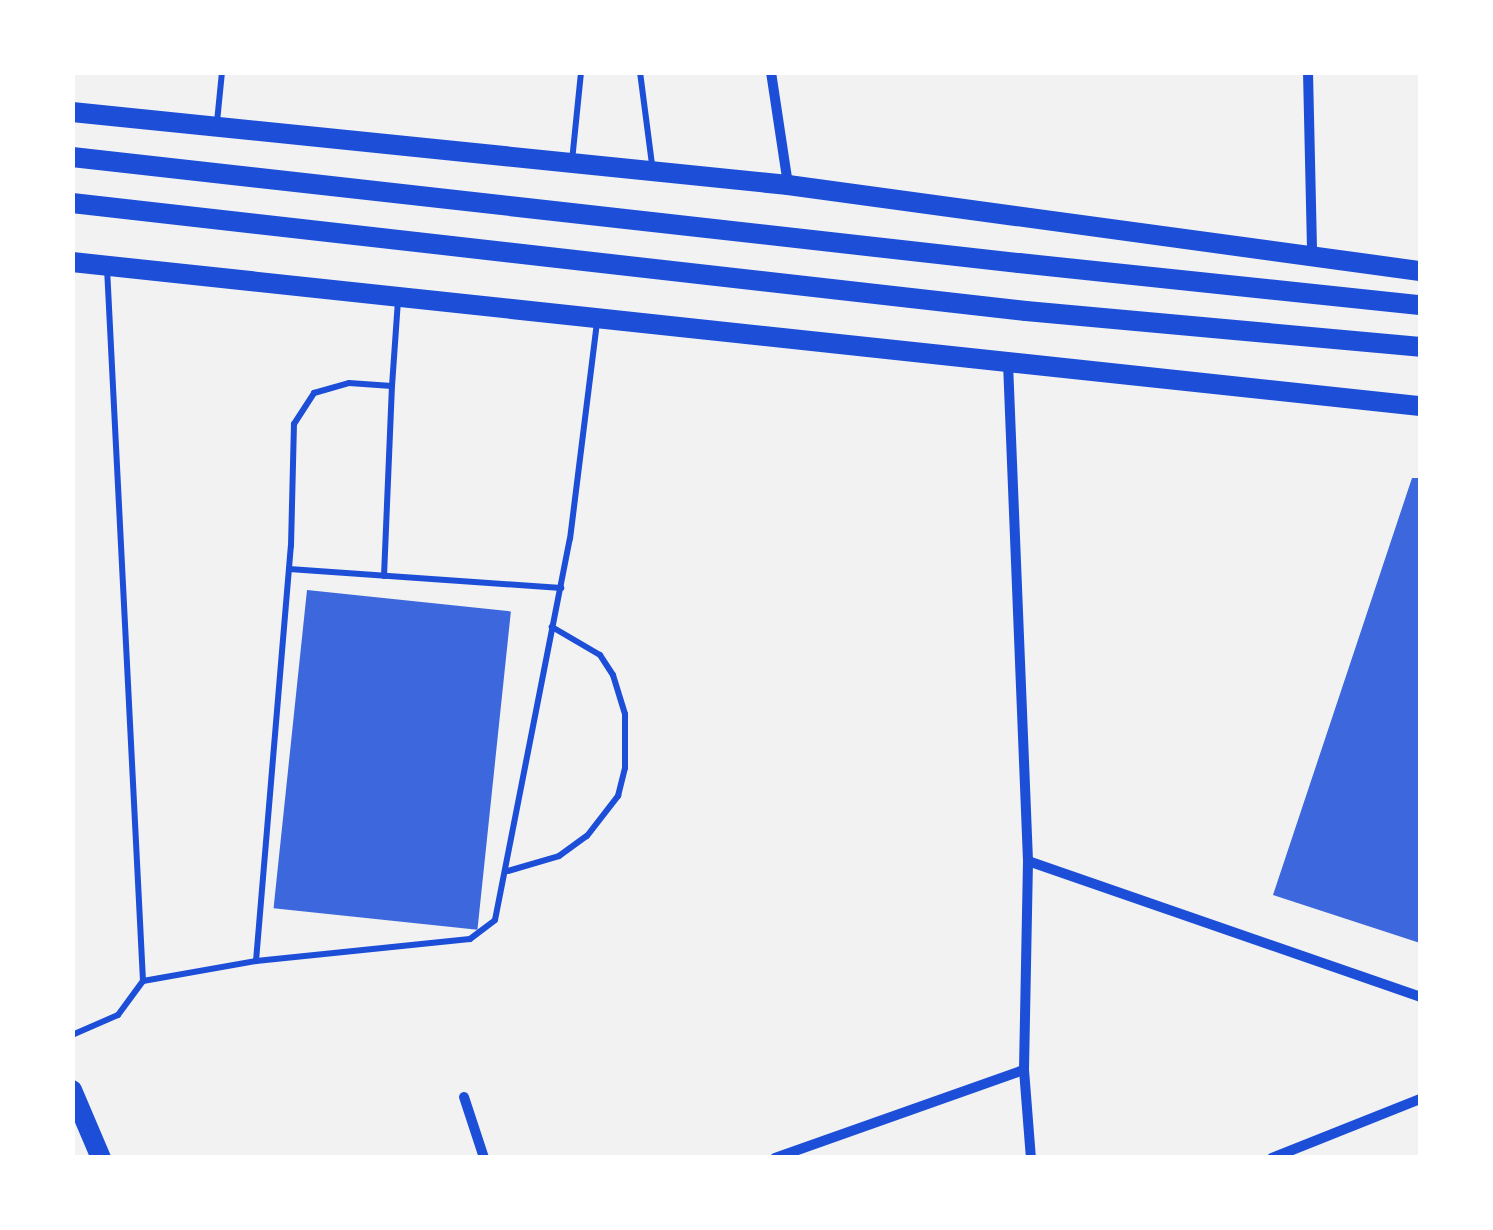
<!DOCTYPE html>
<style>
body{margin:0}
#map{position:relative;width:1493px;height:1230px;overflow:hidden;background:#f2f2f2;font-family:Barlow,sans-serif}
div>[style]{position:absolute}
.building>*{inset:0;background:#3d67dc;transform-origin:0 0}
.service>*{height:6px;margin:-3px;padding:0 3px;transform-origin:3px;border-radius:3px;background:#1d4ed8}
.minor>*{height:10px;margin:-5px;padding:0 5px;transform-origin:5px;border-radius:5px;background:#1d4ed8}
.primary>*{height:20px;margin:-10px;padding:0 10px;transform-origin:10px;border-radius:10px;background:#1d4ed8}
.trunk>*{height:20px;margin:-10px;padding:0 10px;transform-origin:10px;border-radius:10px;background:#1d4ed8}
span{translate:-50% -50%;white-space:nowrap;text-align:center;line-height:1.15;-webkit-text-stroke:10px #fff;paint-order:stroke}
.frame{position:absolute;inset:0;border:75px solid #fff;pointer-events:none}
</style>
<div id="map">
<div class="building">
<i style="clip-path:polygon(1412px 478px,1420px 478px,1420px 943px,1273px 895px)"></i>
<i style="left:307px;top:590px;width:205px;height:320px;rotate:6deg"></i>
</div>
<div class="service">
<i style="left:640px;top:72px;width:94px;rotate:82.6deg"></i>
<i style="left:217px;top:122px;width:50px;rotate:-84.3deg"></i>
<i style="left:572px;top:161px;width:89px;rotate:-84.2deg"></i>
<i style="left:289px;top:569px;width:273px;rotate:4deg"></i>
<i style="left:384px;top:576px;width:190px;rotate:-87.6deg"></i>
<i style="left:508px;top:871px;width:53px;rotate:-16.4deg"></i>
<i style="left:559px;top:856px;width:34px;rotate:-36deg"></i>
<i style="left:587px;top:836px;width:51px;rotate:-52.2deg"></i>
<i style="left:618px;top:796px;width:29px;rotate:-76deg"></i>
<i style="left:625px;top:768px;width:54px;rotate:-90deg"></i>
<i style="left:625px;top:714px;width:41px;rotate:-107.1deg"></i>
<i style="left:613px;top:675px;width:24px;rotate:-123deg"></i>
<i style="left:600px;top:655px;width:56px;rotate:-149.7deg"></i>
<i style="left:256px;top:961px;width:416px;rotate:-85.2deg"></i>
<i style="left:291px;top:546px;width:122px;rotate:-88.6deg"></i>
<i style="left:294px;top:424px;width:37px;rotate:-57deg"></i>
<i style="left:314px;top:393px;width:36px;rotate:-16deg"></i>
<i style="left:349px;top:383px;width:43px;rotate:4deg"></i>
<i style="left:392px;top:386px;width:86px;rotate:-86deg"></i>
<i style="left:143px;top:981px;width:115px;rotate:-10deg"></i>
<i style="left:256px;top:961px;width:215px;rotate:-5.9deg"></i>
<i style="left:470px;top:939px;width:31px;rotate:-37deg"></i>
<i style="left:495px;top:920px;width:388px;rotate:-78.9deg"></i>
<i style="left:570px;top:539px;width:219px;rotate:-82.9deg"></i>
<i style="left:72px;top:1035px;width:50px;rotate:-23.5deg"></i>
<i style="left:118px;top:1015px;width:42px;rotate:-53.7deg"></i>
<i style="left:143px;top:981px;width:714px;rotate:-92.89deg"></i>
</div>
<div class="minor">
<i style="left:771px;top:72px;width:113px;rotate:81.4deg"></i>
<i style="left:1308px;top:72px;width:183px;rotate:88.7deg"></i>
<i style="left:1008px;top:363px;width:498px;rotate:87.7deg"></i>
<i style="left:1028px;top:861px;width:209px;rotate:91.1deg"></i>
<i style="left:1024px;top:1070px;width:88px;rotate:85.5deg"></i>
<i style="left:1028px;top:861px;width:415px;rotate:19.1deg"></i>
<i style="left:464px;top:1097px;width:64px;rotate:71.8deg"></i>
<i style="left:775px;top:1158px;width:264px;rotate:-19.5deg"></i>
<i style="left:1272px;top:1158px;width:159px;rotate:-21.7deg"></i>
</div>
<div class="primary">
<i style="left:72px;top:112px;width:720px;rotate:5.82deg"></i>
<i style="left:788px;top:185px;width:638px;rotate:7.75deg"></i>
<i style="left:72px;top:262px;width:1356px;rotate:6.1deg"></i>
<i style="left:1019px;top:263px;width:403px;rotate:6deg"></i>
<i style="left:1026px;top:311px;width:396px;rotate:5.2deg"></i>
</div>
<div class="trunk">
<i style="left:72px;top:157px;width:953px;rotate:6.39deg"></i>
<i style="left:72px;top:203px;width:960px;rotate:6.46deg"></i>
<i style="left:72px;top:1090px;width:74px;rotate:66.9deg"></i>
</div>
<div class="frame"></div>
</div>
